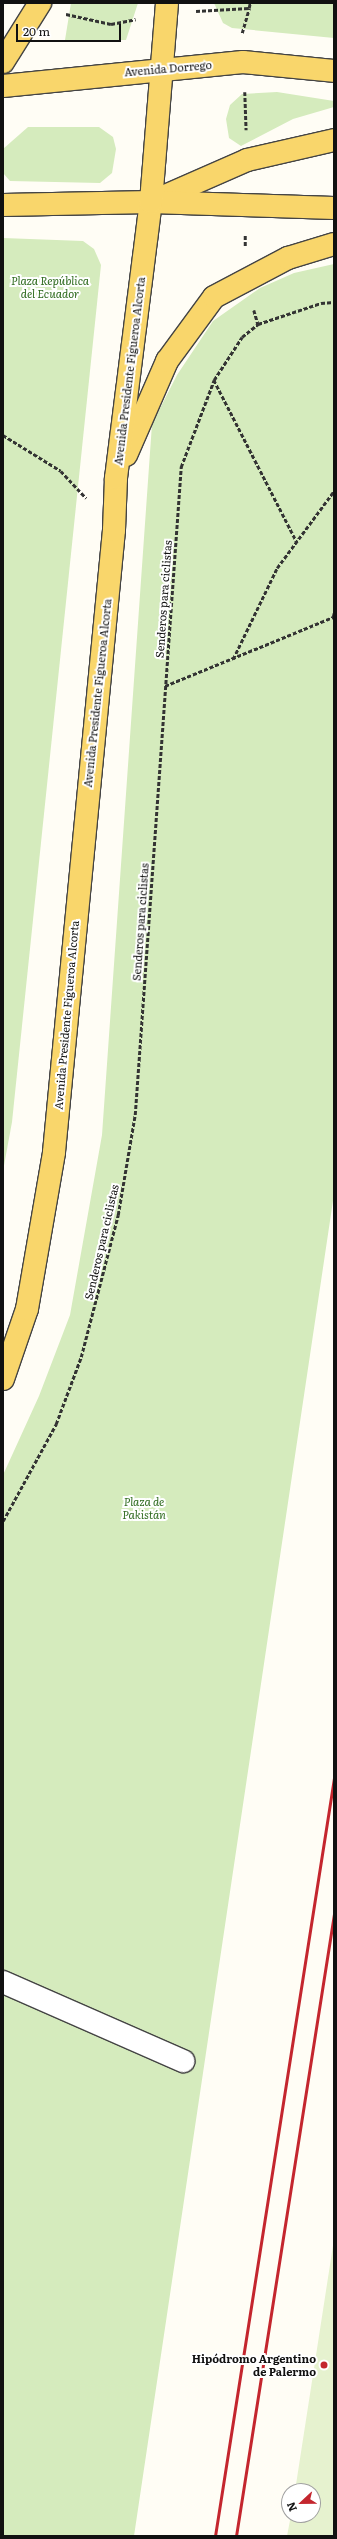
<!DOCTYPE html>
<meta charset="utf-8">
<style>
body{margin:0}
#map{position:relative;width:337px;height:2539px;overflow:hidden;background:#fffdf5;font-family:Literata,serif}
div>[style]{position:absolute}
.green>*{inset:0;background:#d5ebbd}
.pitch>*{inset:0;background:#e6f2cf}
.path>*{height:2.5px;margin-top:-1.25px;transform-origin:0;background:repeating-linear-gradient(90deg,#333 0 4px,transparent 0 6px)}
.roads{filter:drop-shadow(1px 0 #444) drop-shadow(-1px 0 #444) drop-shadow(0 1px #444) drop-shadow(0 -1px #444)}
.minor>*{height:22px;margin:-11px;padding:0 11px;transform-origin:11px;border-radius:11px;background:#fff}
.major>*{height:22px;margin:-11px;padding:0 11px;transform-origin:11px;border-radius:11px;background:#f9d66b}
.rail>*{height:3px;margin:-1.5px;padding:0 1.5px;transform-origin:1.5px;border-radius:1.5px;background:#c4262e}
.dots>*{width:11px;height:11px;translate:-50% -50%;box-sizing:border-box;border:2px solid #fff;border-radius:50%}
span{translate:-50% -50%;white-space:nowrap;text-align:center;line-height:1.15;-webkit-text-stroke:4px #fff;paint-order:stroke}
.street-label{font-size:11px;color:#111}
.park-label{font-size:11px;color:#2f6b1f;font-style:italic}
.poi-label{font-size:11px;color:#111;font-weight:700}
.right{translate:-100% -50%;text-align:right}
.frame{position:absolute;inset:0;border:4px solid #111;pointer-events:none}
.north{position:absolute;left:281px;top:2483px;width:40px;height:40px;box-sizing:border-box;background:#fff;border:1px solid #a0a0a0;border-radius:50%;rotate:248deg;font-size:11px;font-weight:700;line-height:16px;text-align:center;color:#111}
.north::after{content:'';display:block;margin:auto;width:14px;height:18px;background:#c4262e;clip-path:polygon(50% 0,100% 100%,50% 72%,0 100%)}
.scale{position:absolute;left:16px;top:24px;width:105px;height:18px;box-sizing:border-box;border:2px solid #111;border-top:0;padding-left:5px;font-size:12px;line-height:14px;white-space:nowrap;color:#111;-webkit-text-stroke:3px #fff;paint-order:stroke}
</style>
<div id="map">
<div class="green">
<i style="clip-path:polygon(71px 3px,138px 3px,126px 40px,65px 40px)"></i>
<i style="clip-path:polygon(214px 3px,334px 3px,334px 38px,232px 28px,223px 23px)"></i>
<i style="clip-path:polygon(277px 92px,334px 101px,334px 107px,293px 119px,241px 146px,229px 138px,226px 119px,230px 105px,242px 94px)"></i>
<i style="clip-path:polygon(28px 127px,99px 127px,113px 137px,116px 149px,112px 173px,100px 183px,10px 181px,3px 173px,3px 149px)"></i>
<i style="clip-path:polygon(3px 238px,83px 241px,94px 249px,101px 265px,12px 1122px,3px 1171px)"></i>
<i style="clip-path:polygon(334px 264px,334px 1194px,134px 2536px,3px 2536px,3px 1475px,39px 1396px,70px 1315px,102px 1135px,152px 424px,177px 375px,213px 321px,260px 288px,294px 273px)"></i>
</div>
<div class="pitch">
<i style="clip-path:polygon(334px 2239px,334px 2536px,287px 2536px,291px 2515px,313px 2515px,313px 2491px,295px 2491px)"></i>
</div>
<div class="path">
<i style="left:196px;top:11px;width:53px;rotate:-3.2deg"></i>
<i style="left:249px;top:8px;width:5px;rotate:-79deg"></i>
<i style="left:66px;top:14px;width:46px;rotate:12.5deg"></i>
<i style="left:111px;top:24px;width:25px;rotate:-11deg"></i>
<i style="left:242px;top:33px;width:26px;rotate:-74deg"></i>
<i style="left:245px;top:92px;width:38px;rotate:88deg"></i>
<i style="left:245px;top:246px;width:11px;rotate:-90deg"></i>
<i style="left:254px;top:310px;width:15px;rotate:74deg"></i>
<i style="left:258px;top:324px;width:66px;rotate:-18.4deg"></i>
<i style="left:321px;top:303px;width:13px;rotate:-4deg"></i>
<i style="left:214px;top:380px;width:182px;rotate:62.9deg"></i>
<i style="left:3px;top:435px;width:68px;rotate:31.8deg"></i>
<i style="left:61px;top:471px;width:37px;rotate:47deg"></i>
<i style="left:233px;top:659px;width:101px;rotate:-64.2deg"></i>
<i style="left:277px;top:568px;width:96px;rotate:-53.5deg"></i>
<i style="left:165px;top:686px;width:182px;rotate:-22.3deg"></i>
<i style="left:333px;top:617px;width:4px;rotate:-76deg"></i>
<i style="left:3px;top:1521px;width:111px;rotate:-61.3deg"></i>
<i style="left:56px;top:1424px;width:72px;rotate:-69.5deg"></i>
<i style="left:81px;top:1357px;width:147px;rotate:-75.4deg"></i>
<i style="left:118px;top:1215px;width:101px;rotate:-80.4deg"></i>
<i style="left:135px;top:1115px;width:650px;rotate:-85.94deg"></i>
<i style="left:181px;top:467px;width:93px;rotate:-69.2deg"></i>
<i style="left:214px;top:380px;width:51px;rotate:-56.9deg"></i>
<i style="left:242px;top:337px;width:21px;rotate:-39deg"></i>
</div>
<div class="roads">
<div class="minor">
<i style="left:3px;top:1982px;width:197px;rotate:23.7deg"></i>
</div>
<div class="major">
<i style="left:3px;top:62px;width:70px;rotate:-57.9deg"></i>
<i style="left:3px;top:86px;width:241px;rotate:-5.7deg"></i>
<i style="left:243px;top:62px;width:91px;rotate:5.6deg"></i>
<i style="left:156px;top:200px;width:99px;rotate:-23.7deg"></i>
<i style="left:247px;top:160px;width:89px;rotate:-12.9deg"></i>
<i style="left:3px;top:205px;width:148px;rotate:-1.2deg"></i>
<i style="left:151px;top:202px;width:183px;rotate:1.9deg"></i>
<i style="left:126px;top:455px;width:103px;rotate:-66.4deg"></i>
<i style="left:167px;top:361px;width:79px;rotate:-53.7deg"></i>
<i style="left:214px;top:297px;width:84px;rotate:-27.8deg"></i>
<i style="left:288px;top:258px;width:48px;rotate:-16.9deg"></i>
<i style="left:3px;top:1379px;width:74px;rotate:-71.1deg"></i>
<i style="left:27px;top:1309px;width:159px;rotate:-80.2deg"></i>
<i style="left:54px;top:1152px;width:625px;rotate:-84.49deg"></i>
<i style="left:114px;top:530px;width:52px;rotate:-87.8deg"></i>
<i style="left:116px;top:478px;width:278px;rotate:-82.8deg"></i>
<i style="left:151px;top:202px;width:200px;rotate:-85.4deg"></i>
</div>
</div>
<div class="rail">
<i style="left:215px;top:2536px;width:767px;rotate:-81.08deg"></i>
<i style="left:236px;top:2536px;width:630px;rotate:-81.05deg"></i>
</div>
<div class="dots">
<i style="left:324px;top:2365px;background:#c4262e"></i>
</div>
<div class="street-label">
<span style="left:168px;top:68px;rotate:-5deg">Avenida Dorrego</span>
<span style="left:129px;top:371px;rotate:-83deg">Avenida Presidente Figueroa Alcorta</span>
<span style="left:163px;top:599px;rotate:-86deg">Senderos para ciclistas</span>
<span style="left:97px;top:693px;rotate:-84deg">Avenida Presidente Figueroa Alcorta</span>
<span style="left:140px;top:922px;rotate:-86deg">Senderos para ciclistas</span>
<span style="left:66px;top:1015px;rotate:-85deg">Avenida Presidente Figueroa Alcorta</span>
<span style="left:101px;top:1242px;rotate:-77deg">Senderos para ciclistas</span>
</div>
<div class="park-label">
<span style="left:50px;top:287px">Plaza República<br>del Ecuador</span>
<span style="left:144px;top:1508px">Plaza de<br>Pakistán</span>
</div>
<div class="poi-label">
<span class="right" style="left:316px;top:2365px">Hipódromo Argentino<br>de Palermo</span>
</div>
<div class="frame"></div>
<div class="north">N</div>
<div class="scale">20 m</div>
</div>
